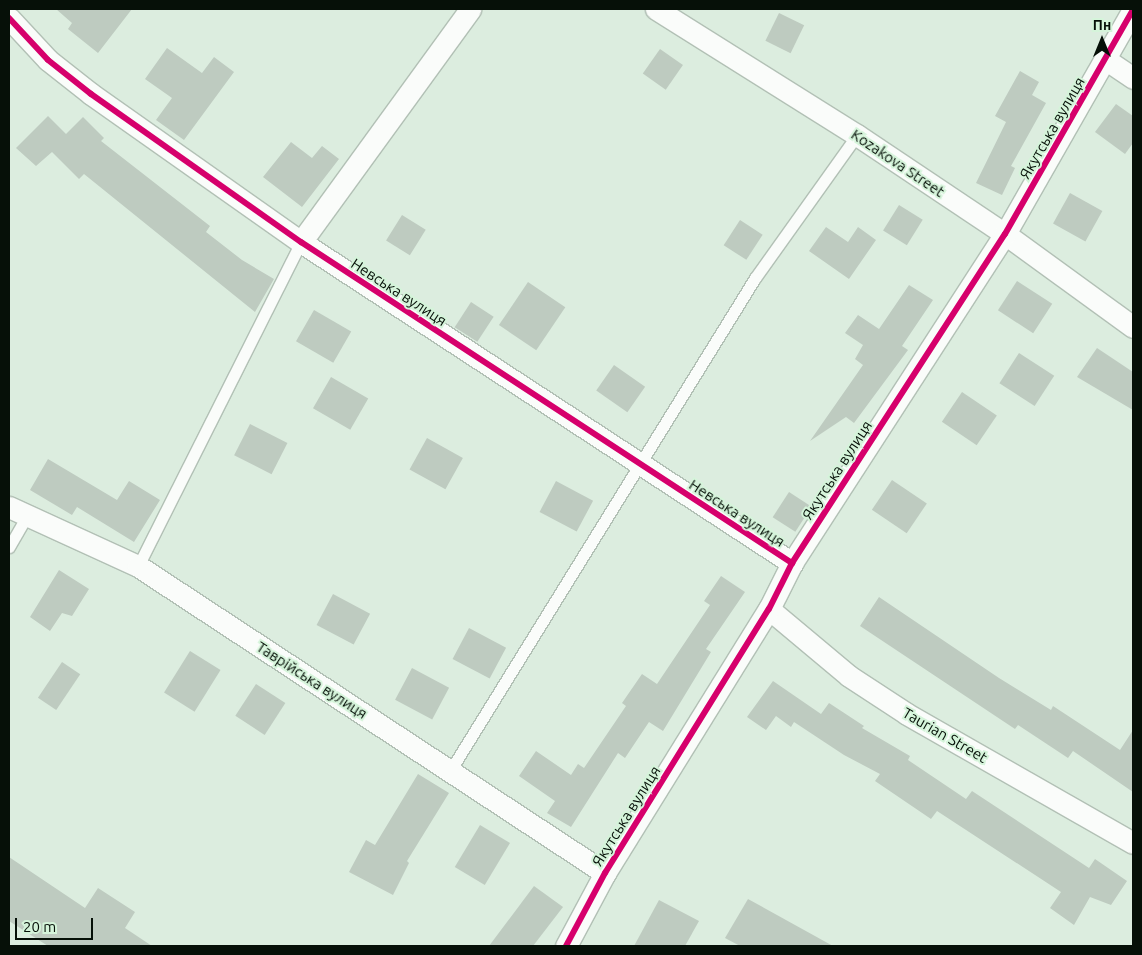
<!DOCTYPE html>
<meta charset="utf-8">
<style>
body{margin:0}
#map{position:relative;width:1142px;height:955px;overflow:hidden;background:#dceddf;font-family:Ubuntu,sans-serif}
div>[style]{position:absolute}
.building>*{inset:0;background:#becbc0;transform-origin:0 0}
.roads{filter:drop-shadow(1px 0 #b2c0b5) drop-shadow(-1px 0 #b2c0b5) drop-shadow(0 1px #b2c0b5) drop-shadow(0 -1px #b2c0b5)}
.lane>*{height:11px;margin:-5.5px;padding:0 5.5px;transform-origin:5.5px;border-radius:5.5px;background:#fafcfa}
.street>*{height:21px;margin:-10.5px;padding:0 10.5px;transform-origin:10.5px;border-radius:10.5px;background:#fafcfa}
.cycleway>*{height:6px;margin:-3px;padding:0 3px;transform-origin:3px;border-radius:3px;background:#d6006c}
span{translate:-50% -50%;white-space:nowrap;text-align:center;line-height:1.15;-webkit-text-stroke:4px #d5f4da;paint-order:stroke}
.street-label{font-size:15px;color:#061008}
.frame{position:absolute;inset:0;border:10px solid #061008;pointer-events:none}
.north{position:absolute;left:1077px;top:15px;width:50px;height:50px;-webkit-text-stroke:4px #d5f4da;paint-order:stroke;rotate:0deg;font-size:14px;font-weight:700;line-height:20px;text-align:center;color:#061008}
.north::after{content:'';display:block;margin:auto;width:18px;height:22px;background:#061008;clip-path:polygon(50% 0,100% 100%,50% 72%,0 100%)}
.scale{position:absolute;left:15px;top:918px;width:78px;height:22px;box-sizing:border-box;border:2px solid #061008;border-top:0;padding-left:6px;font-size:15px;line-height:18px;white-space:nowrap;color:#061008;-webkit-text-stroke:4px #d5f4da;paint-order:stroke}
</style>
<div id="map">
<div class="building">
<i style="clip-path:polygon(56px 9px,132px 9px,98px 53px,68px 29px,72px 23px)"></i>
<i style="left:779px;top:13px;width:28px;height:31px;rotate:26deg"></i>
<i style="clip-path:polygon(167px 48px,202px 73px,214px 57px,234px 72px,184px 140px,156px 120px,172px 98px,145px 79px)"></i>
<i style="left:660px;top:49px;width:28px;height:30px;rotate:35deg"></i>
<i style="clip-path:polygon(1020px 71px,1039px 82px,1032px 95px,1046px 103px,1011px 166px,1015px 168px,1002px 195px,976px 183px,1006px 122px,995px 116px)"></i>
<i style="clip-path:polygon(1116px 104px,1133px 116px,1133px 143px,1125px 154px,1095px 132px)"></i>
<i style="clip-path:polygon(48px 116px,66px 134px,83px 117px,104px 138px,101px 141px,210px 226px,206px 232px,242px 260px,274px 279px,255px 312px,84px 174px,79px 179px,52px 152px,36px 166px,16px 148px)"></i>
<i style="clip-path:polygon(291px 142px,312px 158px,322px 146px,339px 159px,302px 207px,263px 177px)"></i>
<i style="left:1070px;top:193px;width:37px;height:35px;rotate:29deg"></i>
<i style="left:899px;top:205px;width:28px;height:30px;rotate:32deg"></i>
<i style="left:402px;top:215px;width:28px;height:30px;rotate:32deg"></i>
<i style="left:740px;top:220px;width:27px;height:30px;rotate:33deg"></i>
<i style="clip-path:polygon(826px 227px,848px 242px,858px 227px,876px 240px,849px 279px,809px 251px)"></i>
<i style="left:1017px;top:281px;width:42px;height:35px;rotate:33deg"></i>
<i style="left:528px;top:282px;width:45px;height:52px;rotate:34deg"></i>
<i style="clip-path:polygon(909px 285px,933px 300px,902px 346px,908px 350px,854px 423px,846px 417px,810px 441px,863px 365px,855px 359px,863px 345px,845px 333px,858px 315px,879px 329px)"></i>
<i style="left:471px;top:302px;width:27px;height:30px;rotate:33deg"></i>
<i style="left:314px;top:310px;width:43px;height:36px;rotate:30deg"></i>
<i style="clip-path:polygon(1097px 348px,1133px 372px,1133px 410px,1077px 377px)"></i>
<i style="left:1019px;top:353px;width:42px;height:36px;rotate:33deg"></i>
<i style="left:614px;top:365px;width:38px;height:31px;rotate:35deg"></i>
<i style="left:331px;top:377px;width:43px;height:36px;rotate:30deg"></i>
<i style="left:962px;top:392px;width:42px;height:36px;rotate:34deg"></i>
<i style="left:250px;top:424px;width:42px;height:35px;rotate:27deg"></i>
<i style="left:427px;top:438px;width:41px;height:36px;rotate:29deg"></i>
<i style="clip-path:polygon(48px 459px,117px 500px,129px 481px,160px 500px,134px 542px,77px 507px,72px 515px,30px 490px)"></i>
<i style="left:892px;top:480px;width:42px;height:36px;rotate:34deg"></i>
<i style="left:556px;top:481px;width:42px;height:35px;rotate:28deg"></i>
<i style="left:789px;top:492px;width:27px;height:30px;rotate:33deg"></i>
<i style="clip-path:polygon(59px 570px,89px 589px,72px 616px,62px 613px,50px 631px,30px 617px)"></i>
<i style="clip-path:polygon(721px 576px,745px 592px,706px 649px,711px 652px,663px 731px,649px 722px,625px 758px,618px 753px,571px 827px,547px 813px,555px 801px,519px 776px,536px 751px,571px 775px,578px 764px,584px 768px,626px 706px,622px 703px,642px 674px,657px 684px,710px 605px,704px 601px)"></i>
<i style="left:333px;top:594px;width:42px;height:35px;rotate:28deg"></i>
<i style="clip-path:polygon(879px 597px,999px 678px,1051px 710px,1053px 706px,1120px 750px,1133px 730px,1133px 792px,1073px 751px,1068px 758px,1018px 725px,1015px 729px,860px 626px)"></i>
<i style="left:469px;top:628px;width:42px;height:35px;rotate:28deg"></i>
<i style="left:190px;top:651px;width:36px;height:49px;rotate:32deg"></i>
<i style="left:62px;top:662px;width:22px;height:43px;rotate:34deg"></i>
<i style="left:412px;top:668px;width:42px;height:36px;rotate:28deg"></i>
<i style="clip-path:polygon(773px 681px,821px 714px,829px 703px,864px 726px,862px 728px,910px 756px,908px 760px,966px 799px,972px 791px,1089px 868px,1095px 859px,1127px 881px,1111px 905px,1090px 897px,1074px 925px,1050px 908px,1061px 892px,937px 811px,931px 819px,875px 781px,880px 774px,844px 755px,794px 722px,791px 727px,776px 716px,766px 730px,747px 717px)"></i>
<i style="left:256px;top:684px;width:35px;height:38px;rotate:33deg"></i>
<i style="clip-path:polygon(418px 774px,449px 793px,407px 861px,409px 863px,393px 895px,349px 872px,366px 840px,375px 845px)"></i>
<i style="left:480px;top:825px;width:35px;height:49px;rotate:31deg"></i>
<i style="clip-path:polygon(9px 857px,85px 908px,98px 888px,135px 912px,125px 928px,152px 946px,48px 946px,9px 921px)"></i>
<i style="clip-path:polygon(534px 886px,563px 907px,533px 946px,489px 946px)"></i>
<i style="clip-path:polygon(748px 899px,833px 946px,740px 946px,725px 938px)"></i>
<i style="clip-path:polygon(659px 900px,699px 921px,685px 946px,634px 946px)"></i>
</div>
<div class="roads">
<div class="lane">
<i style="left:9px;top:547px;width:34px;rotate:-60deg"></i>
<i style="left:138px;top:566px;width:363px;rotate:-63.3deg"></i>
<i style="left:450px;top:771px;width:580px;rotate:-58.26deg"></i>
<i style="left:755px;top:278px;width:176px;rotate:-54.5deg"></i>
</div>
<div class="street">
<i style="left:656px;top:9px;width:237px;rotate:32.1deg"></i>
<i style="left:857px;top:135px;width:178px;rotate:33.8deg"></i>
<i style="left:1005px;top:234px;width:158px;rotate:36deg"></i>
<i style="left:9px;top:18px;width:57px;rotate:47.1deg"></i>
<i style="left:48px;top:60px;width:55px;rotate:38.3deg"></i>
<i style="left:91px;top:94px;width:257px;rotate:35.2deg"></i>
<i style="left:301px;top:242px;width:587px;rotate:33.18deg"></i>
<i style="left:1105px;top:59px;width:34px;rotate:34deg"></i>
<i style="left:301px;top:242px;width:288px;rotate:-54deg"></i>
<i style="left:9px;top:507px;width:142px;rotate:24.6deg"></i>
<i style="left:138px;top:566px;width:559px;rotate:33.32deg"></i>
<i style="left:769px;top:609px;width:104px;rotate:39.9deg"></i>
<i style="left:849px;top:676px;width:69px;rotate:33.2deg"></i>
<i style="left:907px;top:714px;width:260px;rotate:29.7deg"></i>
<i style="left:566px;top:946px;width:83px;rotate:-61.9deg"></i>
<i style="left:605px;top:873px;width:311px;rotate:-58.2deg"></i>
<i style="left:769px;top:609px;width:51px;rotate:-63.4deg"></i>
<i style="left:792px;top:563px;width:392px;rotate:-57.1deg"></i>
<i style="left:1005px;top:234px;width:258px;rotate:-60.3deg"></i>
</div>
</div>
<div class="cycleway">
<i style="left:9px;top:18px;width:57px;rotate:47.1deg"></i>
<i style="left:48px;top:60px;width:55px;rotate:38.3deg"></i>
<i style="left:91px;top:94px;width:257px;rotate:35.2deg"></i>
<i style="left:301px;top:242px;width:587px;rotate:33.18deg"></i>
<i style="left:566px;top:946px;width:83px;rotate:-61.9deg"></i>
<i style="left:605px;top:873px;width:311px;rotate:-58.2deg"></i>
<i style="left:769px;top:609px;width:51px;rotate:-63.4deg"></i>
<i style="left:792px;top:563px;width:392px;rotate:-57.1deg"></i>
<i style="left:1005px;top:234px;width:258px;rotate:-60.3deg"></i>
</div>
<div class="street-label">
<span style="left:1052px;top:128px;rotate:-60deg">Якутська вулиця</span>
<span style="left:898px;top:163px;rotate:34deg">Kozakova Street</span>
<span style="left:399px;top:292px;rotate:33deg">Невська вулиця</span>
<span style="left:837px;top:470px;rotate:-57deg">Якутська вулиця</span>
<span style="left:737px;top:513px;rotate:33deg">Невська вулиця</span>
<span style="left:312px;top:680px;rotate:33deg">Таврійська вулиця</span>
<span style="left:945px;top:735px;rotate:30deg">Taurian Street</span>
<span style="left:626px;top:816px;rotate:-58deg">Якутська вулиця</span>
</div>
<div class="frame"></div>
<div class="north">Пн</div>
<div class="scale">20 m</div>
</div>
